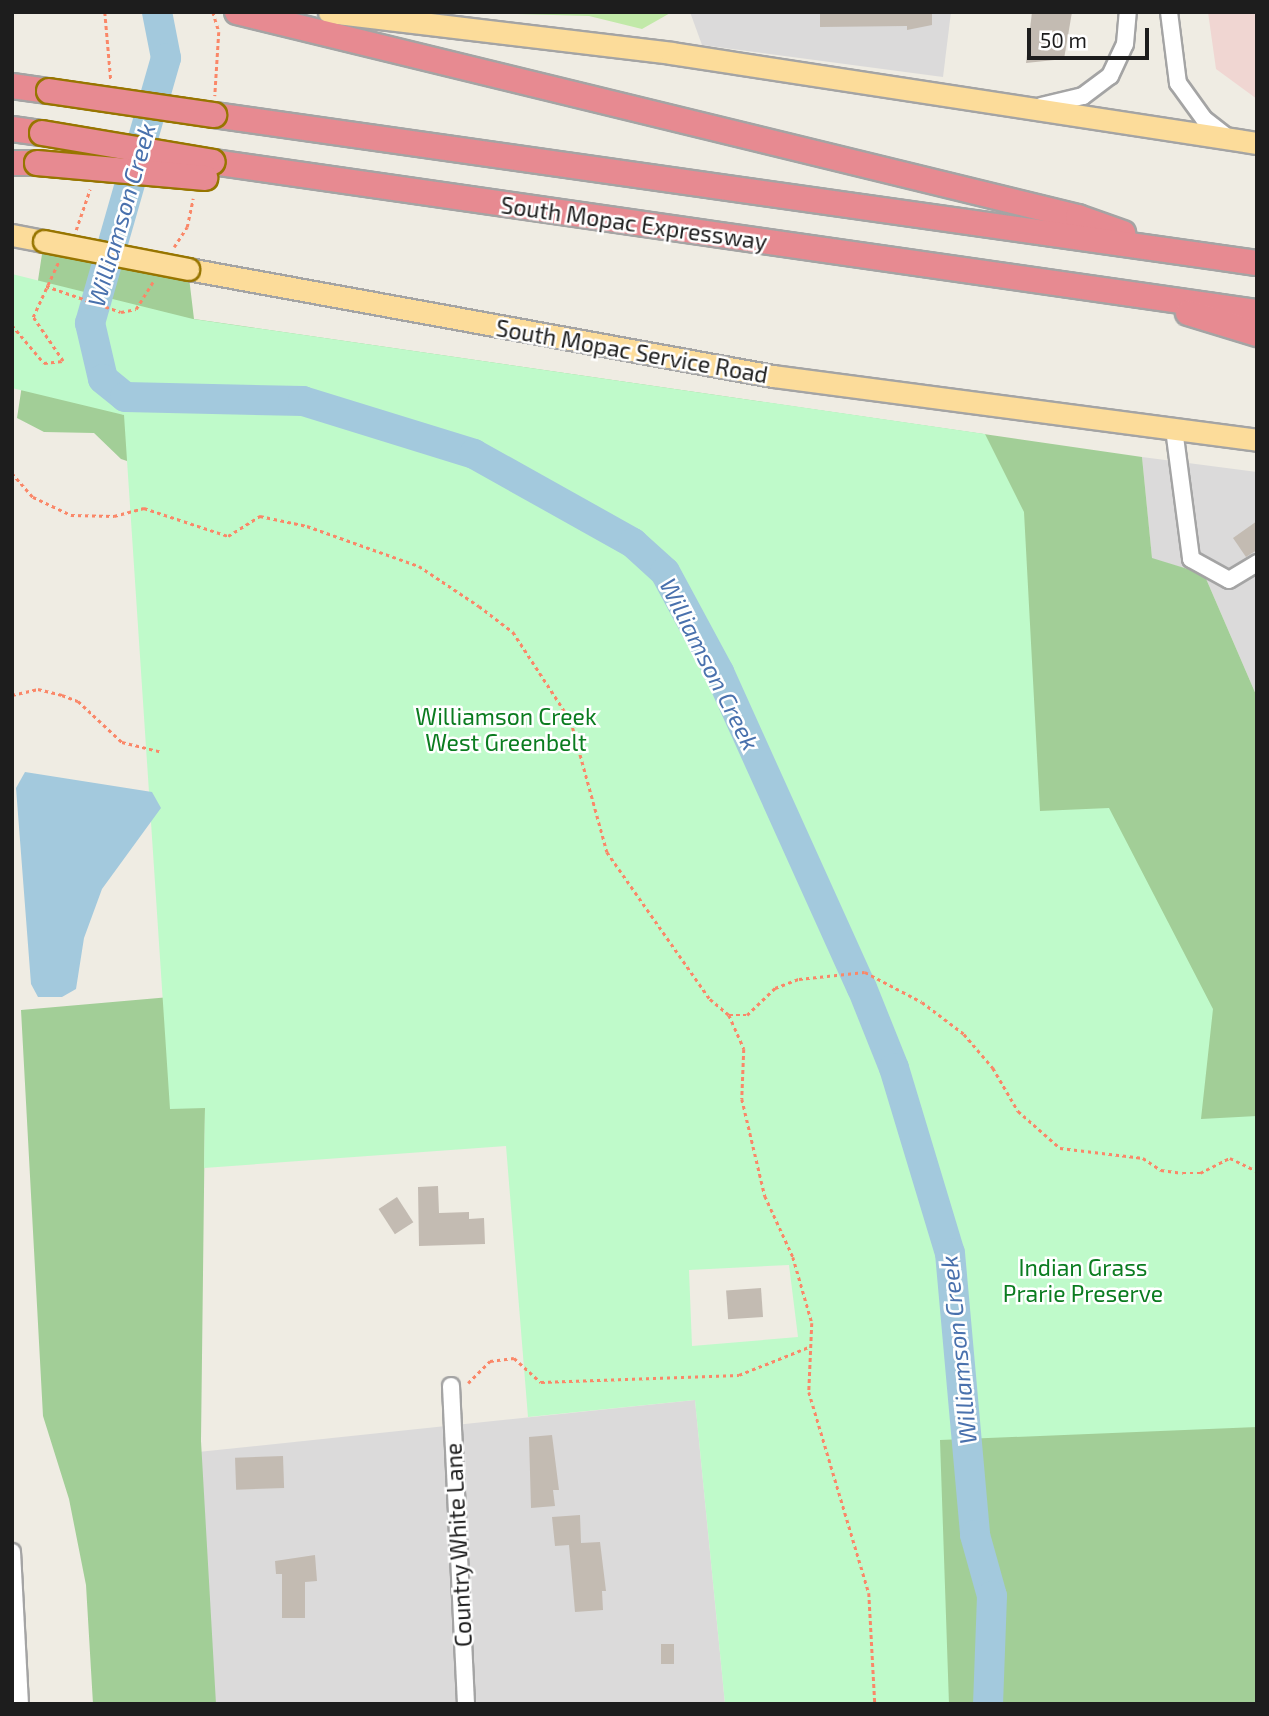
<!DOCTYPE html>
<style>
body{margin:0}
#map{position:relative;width:1269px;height:1716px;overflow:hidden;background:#efece3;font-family:"Exo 2",sans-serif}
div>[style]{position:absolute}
.residential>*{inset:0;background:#dbdada}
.commercial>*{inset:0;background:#f0d6d2}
.grass>*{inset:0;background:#c1e9a8}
.forest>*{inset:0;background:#a2ce97}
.park>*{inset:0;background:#bffaca}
.water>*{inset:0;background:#a3c9dd}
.river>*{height:30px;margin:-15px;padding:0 15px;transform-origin:15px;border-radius:15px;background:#a3c9dd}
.building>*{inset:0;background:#c3bbb2;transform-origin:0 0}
.path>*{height:2.5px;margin-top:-1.25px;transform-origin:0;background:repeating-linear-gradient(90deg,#fa8768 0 3.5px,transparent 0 7px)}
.roads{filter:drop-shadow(2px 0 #a4a4a4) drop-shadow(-2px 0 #a4a4a4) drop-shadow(0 2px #a4a4a4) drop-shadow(0 -2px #a4a4a4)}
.minor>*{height:16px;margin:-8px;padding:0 8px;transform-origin:8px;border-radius:8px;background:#fff}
.major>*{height:21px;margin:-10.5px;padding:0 10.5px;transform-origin:10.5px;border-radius:10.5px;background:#fcdc9a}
.highway>*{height:24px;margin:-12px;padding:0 12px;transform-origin:12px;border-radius:12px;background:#e78a91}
.bridges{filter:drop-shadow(2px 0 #977500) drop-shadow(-2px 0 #977500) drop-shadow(0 2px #977500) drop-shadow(0 -2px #977500)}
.major-bridge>*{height:21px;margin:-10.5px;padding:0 10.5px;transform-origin:10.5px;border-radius:10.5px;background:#fcdc9a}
.highway-bridge>*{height:24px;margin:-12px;padding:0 12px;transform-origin:12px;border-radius:12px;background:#e78a91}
span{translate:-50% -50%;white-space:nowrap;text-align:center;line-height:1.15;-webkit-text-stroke:5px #fff;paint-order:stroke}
.street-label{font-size:23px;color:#1d1d1d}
.park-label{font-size:23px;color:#0b7c20}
.water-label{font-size:24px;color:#4971ad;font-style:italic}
.frame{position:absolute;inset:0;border:14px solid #1d1d1d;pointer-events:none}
.scale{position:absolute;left:1027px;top:28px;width:122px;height:32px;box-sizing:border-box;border:4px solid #1d1d1d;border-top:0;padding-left:9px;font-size:21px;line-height:24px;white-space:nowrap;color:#1d1d1d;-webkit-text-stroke:5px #fff;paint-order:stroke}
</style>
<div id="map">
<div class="residential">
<i style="clip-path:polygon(690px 12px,951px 12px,943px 77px,702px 45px)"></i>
<i style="clip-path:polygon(1142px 457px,1257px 472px,1257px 697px,1204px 574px,1152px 559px)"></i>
<i style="clip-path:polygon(695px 1400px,725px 1704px,214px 1704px,198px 1452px)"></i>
</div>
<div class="commercial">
<i style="clip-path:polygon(1208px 12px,1257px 12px,1257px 99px,1216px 69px)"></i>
</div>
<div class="grass">
<i style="clip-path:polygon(438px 12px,672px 12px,642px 29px,589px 16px)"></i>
</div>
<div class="forest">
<i style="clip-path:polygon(44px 241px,188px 269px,194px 319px,1142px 457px,1152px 558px,1204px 574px,1257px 697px,1257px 1704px,935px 1704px,771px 1136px,205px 1108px,201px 1441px,216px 1704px,93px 1704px,86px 1585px,69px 1499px,43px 1416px,21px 1010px,170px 997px,151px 469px,121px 459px,94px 433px,44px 432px,17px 418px)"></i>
</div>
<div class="park">
<i style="clip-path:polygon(evenodd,12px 274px,193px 319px,985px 434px,1024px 512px,1040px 811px,1109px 808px,1213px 1009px,1201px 1119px,1257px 1116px,1257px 1427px,940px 1440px,949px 1704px,725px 1704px,695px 1400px,528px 1417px,506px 1146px,204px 1168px,205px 1108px,170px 1109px,124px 415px,12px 388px,12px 274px,789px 1265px,798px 1337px,692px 1346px,689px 1270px,789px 1265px)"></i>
</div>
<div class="water">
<i style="clip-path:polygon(25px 772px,152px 792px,161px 808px,102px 889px,84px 938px,76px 989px,62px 997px,38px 997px,31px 984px,16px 788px)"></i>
</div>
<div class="river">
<i style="left:157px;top:12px;width:47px;rotate:78.9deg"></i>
<i style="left:166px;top:58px;width:276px;rotate:106deg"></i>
<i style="left:90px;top:323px;width:57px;rotate:76.9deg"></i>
<i style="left:103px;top:379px;width:28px;rotate:39deg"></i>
<i style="left:125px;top:397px;width:178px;rotate:1.3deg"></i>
<i style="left:303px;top:401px;width:179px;rotate:17.2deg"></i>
<i style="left:474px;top:454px;width:182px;rotate:29.2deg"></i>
<i style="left:633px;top:543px;width:43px;rotate:42.2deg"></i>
<i style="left:665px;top:572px;width:114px;rotate:61.6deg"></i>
<i style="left:719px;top:672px;width:347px;rotate:65.7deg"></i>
<i style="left:862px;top:988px;width:86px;rotate:68.2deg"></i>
<i style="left:894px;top:1068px;width:193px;rotate:73.2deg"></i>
<i style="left:950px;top:1253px;width:283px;rotate:84.9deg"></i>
<i style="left:975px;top:1535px;width:63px;rotate:74.4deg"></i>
<i style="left:992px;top:1596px;width:108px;rotate:92.1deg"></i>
</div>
<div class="building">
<i style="clip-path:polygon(820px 12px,932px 12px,932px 25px,907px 30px,907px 26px,820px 27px)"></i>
<i style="clip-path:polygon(1032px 12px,1072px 12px,1064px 59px,1026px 63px)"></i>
<i style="clip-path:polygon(1257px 521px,1257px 550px,1246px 557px,1233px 538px)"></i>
<i style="clip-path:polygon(438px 1186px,439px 1213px,469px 1212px,469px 1219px,484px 1218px,485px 1244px,419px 1246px,418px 1187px)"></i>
<i style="left:397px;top:1197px;width:30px;height:22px;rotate:57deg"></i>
<i style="left:761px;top:1288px;width:29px;height:35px;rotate:86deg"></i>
<i style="clip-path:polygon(552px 1435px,559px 1490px,553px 1490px,555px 1506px,531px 1508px,529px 1437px)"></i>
<i style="left:283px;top:1456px;width:32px;height:48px;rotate:88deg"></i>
<i style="clip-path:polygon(580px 1515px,581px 1543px,600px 1542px,606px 1591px,602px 1591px,603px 1610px,575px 1612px,569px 1545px,555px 1546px,552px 1517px)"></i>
<i style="clip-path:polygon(315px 1555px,317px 1581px,305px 1582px,305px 1618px,282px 1618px,282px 1574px,276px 1574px,275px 1561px)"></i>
<i style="left:661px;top:1644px;width:13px;height:20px"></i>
</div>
<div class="path">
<i style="left:105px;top:12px;width:68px;rotate:85deg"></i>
<i style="left:213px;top:12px;width:21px;rotate:73deg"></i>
<i style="left:219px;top:32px;width:64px;rotate:93.6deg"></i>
<i style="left:76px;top:230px;width:43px;rotate:-71.1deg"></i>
<i style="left:174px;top:247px;width:24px;rotate:-57deg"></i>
<i style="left:187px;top:227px;width:29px;rotate:-78deg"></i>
<i style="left:46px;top:286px;width:79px;rotate:19.1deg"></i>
<i style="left:121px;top:312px;width:15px;rotate:-11deg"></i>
<i style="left:136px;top:309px;width:34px;rotate:-58deg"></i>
<i style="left:12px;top:325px;width:50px;rotate:49.9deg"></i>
<i style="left:44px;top:363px;width:19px;rotate:-6deg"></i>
<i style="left:63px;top:361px;width:53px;rotate:-124.3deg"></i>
<i style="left:33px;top:317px;width:60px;rotate:-65.2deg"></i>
<i style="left:12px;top:473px;width:32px;rotate:49deg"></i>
<i style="left:33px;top:497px;width:42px;rotate:25.3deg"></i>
<i style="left:71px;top:515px;width:43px;rotate:1.3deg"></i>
<i style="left:114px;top:516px;width:31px;rotate:-15deg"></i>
<i style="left:144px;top:508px;width:89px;rotate:18.4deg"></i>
<i style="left:228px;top:536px;width:38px;rotate:-32deg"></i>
<i style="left:260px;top:516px;width:48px;rotate:12deg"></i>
<i style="left:307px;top:526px;width:119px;rotate:19.7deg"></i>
<i style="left:419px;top:566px;width:72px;rotate:33.7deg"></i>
<i style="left:479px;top:606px;width:43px;rotate:37.4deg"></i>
<i style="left:513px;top:632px;width:106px;rotate:56.9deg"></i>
<i style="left:571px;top:721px;width:136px;rotate:74.6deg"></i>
<i style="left:607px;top:852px;width:179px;rotate:55deg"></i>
<i style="left:710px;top:999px;width:25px;rotate:40deg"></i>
<i style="left:729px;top:1015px;width:18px"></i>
<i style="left:747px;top:1015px;width:39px;rotate:-44deg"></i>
<i style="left:775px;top:988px;width:26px;rotate:-21deg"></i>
<i style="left:799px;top:979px;width:66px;rotate:-6.1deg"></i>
<i style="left:865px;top:972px;width:64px;rotate:27.8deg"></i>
<i style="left:922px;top:1002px;width:53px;rotate:37.3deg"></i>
<i style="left:964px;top:1034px;width:45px;rotate:49.5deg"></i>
<i style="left:993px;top:1068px;width:50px;rotate:59.8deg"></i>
<i style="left:1018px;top:1111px;width:56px;rotate:41.4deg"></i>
<i style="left:1060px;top:1148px;width:84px;rotate:6.9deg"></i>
<i style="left:1143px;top:1158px;width:22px;rotate:34deg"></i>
<i style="left:1161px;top:1170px;width:22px;rotate:8deg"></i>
<i style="left:1183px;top:1173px;width:17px"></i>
<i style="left:1200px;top:1173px;width:34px;rotate:-27deg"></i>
<i style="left:1230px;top:1158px;width:30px;rotate:26deg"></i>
<i style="left:12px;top:695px;width:27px;rotate:-13deg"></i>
<i style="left:38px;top:689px;width:25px;rotate:14deg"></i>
<i style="left:62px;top:695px;width:17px;rotate:21deg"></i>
<i style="left:78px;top:701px;width:60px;rotate:43deg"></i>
<i style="left:122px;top:742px;width:41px;rotate:14deg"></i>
<i style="left:729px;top:1015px;width:37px;rotate:66deg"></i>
<i style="left:744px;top:1049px;width:50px;rotate:92.3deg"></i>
<i style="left:742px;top:1099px;width:100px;rotate:76.7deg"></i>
<i style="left:765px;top:1196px;width:67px;rotate:65.3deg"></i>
<i style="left:793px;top:1257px;width:69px;rotate:73.9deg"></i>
<i style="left:812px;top:1323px;width:69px;rotate:92.5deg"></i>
<i style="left:809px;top:1392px;width:210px;rotate:73.4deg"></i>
<i style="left:869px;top:1593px;width:111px;rotate:86.9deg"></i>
<i style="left:468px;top:1383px;width:31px;rotate:-45deg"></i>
<i style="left:490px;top:1361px;width:24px;rotate:-7deg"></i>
<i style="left:514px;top:1358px;width:36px;rotate:42deg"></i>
<i style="left:541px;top:1382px;width:198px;rotate:-2deg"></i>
<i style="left:739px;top:1375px;width:78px;rotate:-21.9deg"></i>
</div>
<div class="roads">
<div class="minor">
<i style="left:1169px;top:12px;width:72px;rotate:82.8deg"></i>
<i style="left:1178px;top:83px;width:44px;rotate:54.2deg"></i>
<i style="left:1204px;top:119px;width:29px;rotate:38deg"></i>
<i style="left:1041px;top:106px;width:43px;rotate:-13.4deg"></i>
<i style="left:1083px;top:96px;width:34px;rotate:-37deg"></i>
<i style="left:1110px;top:76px;width:35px;rotate:-65deg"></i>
<i style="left:1125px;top:44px;width:32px;rotate:-85deg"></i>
<i style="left:1174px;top:429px;width:131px;rotate:82.5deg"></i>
<i style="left:1191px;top:559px;width:43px;rotate:28.9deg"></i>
<i style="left:1229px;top:580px;width:33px;rotate:-31deg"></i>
<i style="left:451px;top:1386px;width:318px;rotate:87.3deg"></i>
<i style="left:12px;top:1552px;width:152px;rotate:87deg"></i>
</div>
<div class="major">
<i style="left:329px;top:12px;width:344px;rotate:6.8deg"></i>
<i style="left:671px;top:53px;width:593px;rotate:8.73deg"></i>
<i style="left:12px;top:235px;width:33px;rotate:11deg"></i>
<i style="left:188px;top:269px;width:595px;rotate:10.37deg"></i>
<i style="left:773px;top:376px;width:488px;rotate:7.5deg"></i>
</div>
<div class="highway">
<i style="left:237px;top:12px;width:866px;rotate:13.7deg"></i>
<i style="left:1078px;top:217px;width:48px;rotate:19.6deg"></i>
<i style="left:12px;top:86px;width:37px;rotate:8deg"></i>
<i style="left:214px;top:115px;width:1053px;rotate:8.08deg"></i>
<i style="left:12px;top:129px;width:30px;rotate:8deg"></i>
<i style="left:213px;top:162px;width:1055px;rotate:8.18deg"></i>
<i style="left:12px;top:163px;width:25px"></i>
<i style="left:1188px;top:313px;width:72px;rotate:16.9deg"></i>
</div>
</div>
<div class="bridges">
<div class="major-bridge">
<i style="left:44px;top:241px;width:147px;rotate:11deg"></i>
</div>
<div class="highway-bridge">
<i style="left:49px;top:91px;width:167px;rotate:8.3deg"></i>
<i style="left:42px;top:133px;width:173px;rotate:9.6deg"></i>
<i style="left:37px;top:163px;width:169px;rotate:5.1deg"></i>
</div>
</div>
<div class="street-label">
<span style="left:634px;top:223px;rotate:8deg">South Mopac Expressway</span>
<span style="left:632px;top:351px;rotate:10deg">South Mopac Service Road</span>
<span style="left:458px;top:1545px;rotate:-93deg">Country White Lane</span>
</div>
<div class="park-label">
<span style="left:506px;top:729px">Williamson Creek<br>West Greenbelt</span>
<span style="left:1083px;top:1280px">Indian Grass<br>Prarie Preserve</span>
</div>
<div class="water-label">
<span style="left:121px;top:215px;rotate:-74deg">Williamson Creek</span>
<span style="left:710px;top:664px;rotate:63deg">Williamson Creek</span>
<span style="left:958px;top:1350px;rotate:-96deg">Williamson Creek</span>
</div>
<div class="frame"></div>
<div class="scale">50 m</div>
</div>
